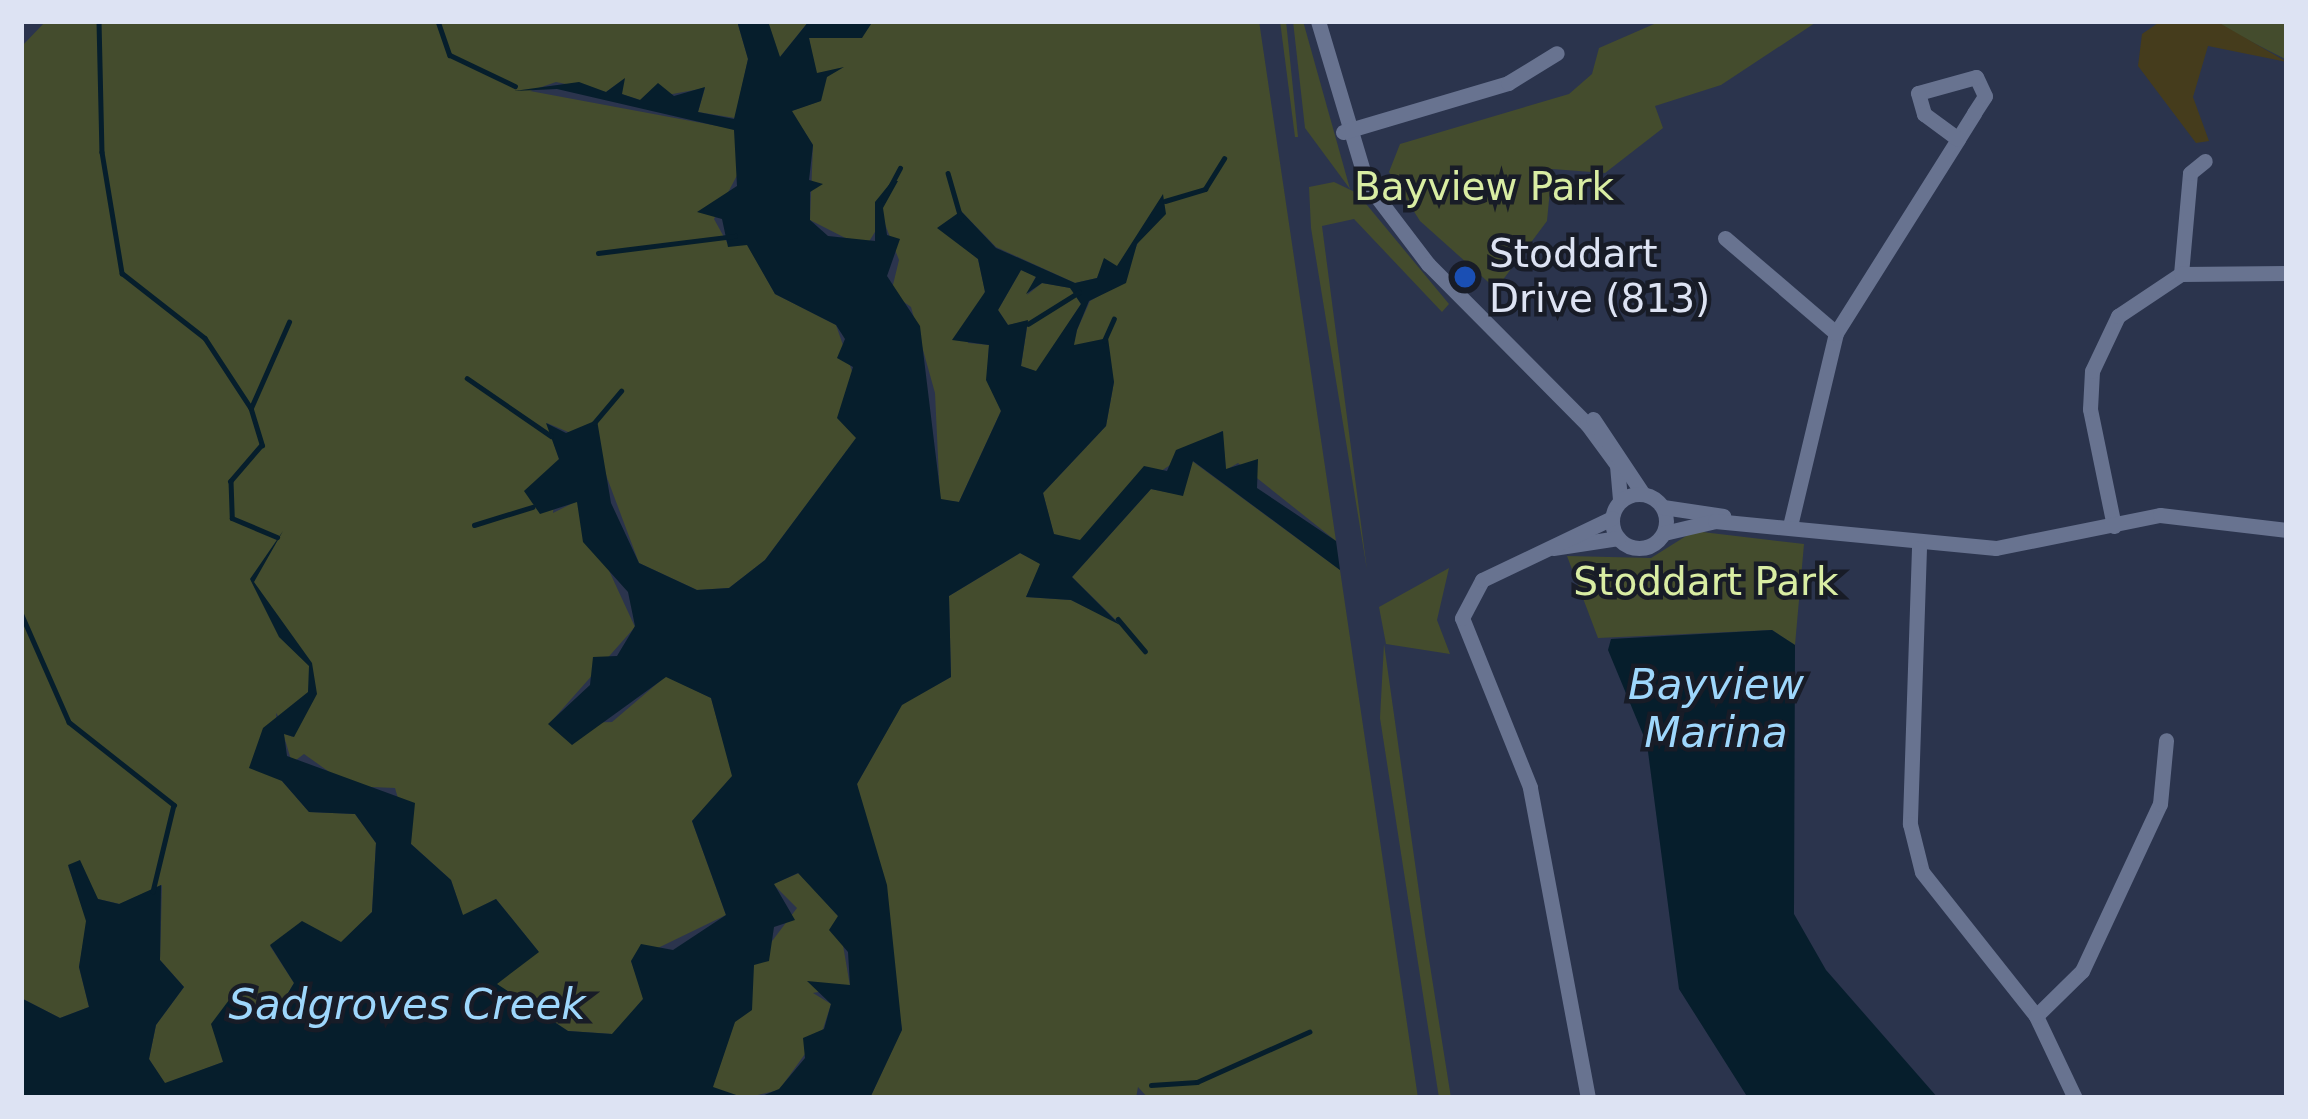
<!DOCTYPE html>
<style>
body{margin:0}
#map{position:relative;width:2308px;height:1119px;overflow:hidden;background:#2b344d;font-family:"DejaVu Sans",sans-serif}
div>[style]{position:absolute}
.green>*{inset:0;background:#444c2d}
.sand>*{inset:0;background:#453c1c}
.water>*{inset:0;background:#061e2c}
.stream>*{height:4.5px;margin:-2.25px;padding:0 2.25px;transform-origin:2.25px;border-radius:2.25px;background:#061e2c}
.minor>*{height:15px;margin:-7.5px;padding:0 7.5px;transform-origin:7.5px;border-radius:7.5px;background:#687390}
.minor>.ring{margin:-7.5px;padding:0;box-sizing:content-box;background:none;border:15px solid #687390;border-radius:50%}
.dots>*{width:33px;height:33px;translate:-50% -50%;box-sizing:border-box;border:6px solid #181c27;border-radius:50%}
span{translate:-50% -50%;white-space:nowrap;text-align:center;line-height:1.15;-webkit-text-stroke:9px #181c27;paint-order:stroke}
.park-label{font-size:39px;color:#d9eda3}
.poi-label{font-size:39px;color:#dde3f3}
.left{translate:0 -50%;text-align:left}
.water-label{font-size:42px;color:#9ed7fc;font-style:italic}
.frame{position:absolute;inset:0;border:24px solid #dde3f3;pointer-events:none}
</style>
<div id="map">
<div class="green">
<i style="clip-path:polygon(46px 21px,737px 21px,748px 59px,735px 118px,698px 112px,705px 88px,640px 100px,621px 94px,624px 79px,606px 92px,556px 82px,530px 91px,734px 129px,742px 166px,714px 219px,729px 246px,747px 244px,775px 294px,836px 325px,854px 377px,842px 415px,857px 437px,765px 560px,729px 588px,697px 590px,639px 563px,594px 443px,547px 423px,559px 459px,553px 513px,577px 501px,635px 627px,549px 724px,612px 722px,666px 676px,711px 698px,733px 776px,692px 821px,726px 915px,631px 961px,644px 998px,613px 1034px,568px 1031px,496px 984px,538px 951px,496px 899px,463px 916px,451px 880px,411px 844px,395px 788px,349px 786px,304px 754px,292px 763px,283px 733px,293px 737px,276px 713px,282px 781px,309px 812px,355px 814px,376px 843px,372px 912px,341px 943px,270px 946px,294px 983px,276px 1014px,223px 1062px,165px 1084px,149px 1059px,156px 1025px,184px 987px,160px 960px,162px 885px,120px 904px,98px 899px,68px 866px,87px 921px,79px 967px,89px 1007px,60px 1018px,21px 998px,21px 47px)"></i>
<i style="clip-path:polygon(809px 21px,780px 57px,770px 51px,764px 23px)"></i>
<i style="clip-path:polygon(873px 21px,1259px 21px,1336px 541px,1238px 463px,1226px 470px,1222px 431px,1129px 492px,1080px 541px,1054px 535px,1043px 493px,1106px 426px,1114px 382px,1104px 357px,1073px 345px,1077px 330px,1090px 301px,1118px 285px,1153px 211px,1117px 267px,1105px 260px,1097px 278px,1075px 283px,996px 247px,962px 212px,939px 227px,978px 259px,985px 291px,968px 343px,989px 345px,987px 380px,1001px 411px,959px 502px,940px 500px,935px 393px,911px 307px,891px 293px,899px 260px,883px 219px,865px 248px,810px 220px,813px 145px,791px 111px,820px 101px,809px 38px)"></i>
<i style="clip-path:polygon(1280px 21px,1286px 21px,1298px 137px,1295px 137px)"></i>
<i style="clip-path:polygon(1293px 21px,1303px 21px,1350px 189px,1305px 128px)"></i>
<i style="clip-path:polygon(1661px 21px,1818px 21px,1721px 85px,1655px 106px,1663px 128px,1605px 173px,1552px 169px,1547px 221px,1496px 289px,1420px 221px,1389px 172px,1400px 144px,1569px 94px,1592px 74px,1599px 48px)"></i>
<i style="clip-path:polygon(2216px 21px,2287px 21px,2287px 60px,2217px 24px)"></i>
<i style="clip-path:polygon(1334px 182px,1357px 193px,1449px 304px,1442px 312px,1354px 219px,1322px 226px,1367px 570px,1311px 228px,1309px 187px)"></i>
<i style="clip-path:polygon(1021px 270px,1036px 276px,1027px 295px,1042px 283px,1071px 288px,1081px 304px,1037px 372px,1021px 366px,1028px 321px,1008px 325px,998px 310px)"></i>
<i style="clip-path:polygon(1192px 461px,1340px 570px,1418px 1098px,1148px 1098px,1138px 1087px,1136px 1098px,870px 1098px,902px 1029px,857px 784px,902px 704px,951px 677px,949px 596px,1020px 553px,1041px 564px,1026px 597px,1071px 600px,1120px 624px,1072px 577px,1151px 489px,1182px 495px)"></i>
<i style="clip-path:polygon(1694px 531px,1804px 544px,1795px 645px,1772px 630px,1598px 638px,1567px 556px,1651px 558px)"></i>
<i style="clip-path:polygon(1449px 568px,1437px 620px,1450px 654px,1386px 644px,1379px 607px)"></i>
<i style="clip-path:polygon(1384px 644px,1425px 934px,1451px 1098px,1439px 1098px,1380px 718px)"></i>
<i style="clip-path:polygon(799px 873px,838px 916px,850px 986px,813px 993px,831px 1004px,823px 1029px,779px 1090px,745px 1098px,712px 1088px,754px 965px,797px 908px,773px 884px)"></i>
</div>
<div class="sand">
<i style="clip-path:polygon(2161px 21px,2216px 21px,2287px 62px,2208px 46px,2193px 97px,2209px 141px,2196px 143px,2138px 66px,2142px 34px)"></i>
</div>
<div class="water">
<i style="clip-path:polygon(evenodd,737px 21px,768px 21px,780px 57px,809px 21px,873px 21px,862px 38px,809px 38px,817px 73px,844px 67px,827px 77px,821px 101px,792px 111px,813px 145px,809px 180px,823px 184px,810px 192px,810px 220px,828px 236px,875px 241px,875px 202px,892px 181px,898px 181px,883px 208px,887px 235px,900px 239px,887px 276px,920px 326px,941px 499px,959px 502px,1001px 411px,986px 380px,989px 345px,952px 340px,985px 292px,978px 259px,937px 228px,961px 211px,996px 248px,1075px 283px,1097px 278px,1104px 258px,1117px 266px,1163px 194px,1166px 214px,1137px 244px,1126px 283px,1089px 301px,1077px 330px,1074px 345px,1108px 338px,1114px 382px,1106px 426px,1043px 493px,1054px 534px,1080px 540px,1144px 466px,1167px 471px,1176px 450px,1223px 431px,1226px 469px,1258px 459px,1257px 488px,1336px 541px,1340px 570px,1193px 461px,1183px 496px,1151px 489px,1072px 577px,1120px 625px,1071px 600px,1026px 597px,1040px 564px,1020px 553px,949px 596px,951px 677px,902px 705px,857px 784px,887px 885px,902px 1030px,870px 1098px,757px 1098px,779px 1089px,805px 1058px,803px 1038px,824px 1029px,831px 1004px,807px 981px,850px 985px,848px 952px,829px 930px,838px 916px,798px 873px,774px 884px,795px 920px,774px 927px,769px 961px,754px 965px,752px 1010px,735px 1022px,713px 1087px,745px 1098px,21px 1098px,21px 998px,60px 1018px,89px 1007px,79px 967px,86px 921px,68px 865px,80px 860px,98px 899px,119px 904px,161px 885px,160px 960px,184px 987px,156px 1025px,149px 1059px,165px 1083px,223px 1062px,211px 1024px,232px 996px,276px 1013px,294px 983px,270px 945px,302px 921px,341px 942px,372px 912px,376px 843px,355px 814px,309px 812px,282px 781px,249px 768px,263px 728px,308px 692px,309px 666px,279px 637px,250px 579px,283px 531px,254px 582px,312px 663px,317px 694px,294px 737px,284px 734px,287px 756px,415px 803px,411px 844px,451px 880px,463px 915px,496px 899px,539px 952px,497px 984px,568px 1031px,612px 1034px,643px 999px,631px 961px,641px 944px,673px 950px,726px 915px,692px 821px,732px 776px,711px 698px,666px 677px,572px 745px,548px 724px,590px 685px,593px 657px,617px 656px,635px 626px,628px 592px,583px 542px,577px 502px,540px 514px,524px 491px,559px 459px,546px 423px,566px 433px,597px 420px,611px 503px,639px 563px,697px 590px,729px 588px,765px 560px,856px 438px,837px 418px,853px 367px,837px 358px,845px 339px,836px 325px,775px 294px,747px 245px,728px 247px,722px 219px,697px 212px,737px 186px,734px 130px,557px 89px,514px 91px,579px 82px,606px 92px,625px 78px,622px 94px,640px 100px,658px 83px,674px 96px,705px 87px,698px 112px,734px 119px,748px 59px,737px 21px,1021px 270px,1036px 277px,1026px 294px,1042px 283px,1070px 288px,1081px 304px,1036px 371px,1021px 366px,1028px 320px,1008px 325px,998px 310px,1021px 270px)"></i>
<i style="clip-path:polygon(1772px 630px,1795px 645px,1794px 914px,1826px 970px,1938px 1098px,1748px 1098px,1679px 989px,1647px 744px,1608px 650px,1611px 639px)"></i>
</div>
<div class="stream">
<i style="left:99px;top:21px;width:131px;rotate:88.7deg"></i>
<i style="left:102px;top:152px;width:123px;rotate:80.6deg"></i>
<i style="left:122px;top:273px;width:105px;rotate:38.1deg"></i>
<i style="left:205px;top:338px;width:84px;rotate:56.7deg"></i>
<i style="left:251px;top:408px;width:39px;rotate:73deg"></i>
<i style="left:262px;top:445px;width:48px;rotate:130.7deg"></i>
<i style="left:231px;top:481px;width:37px;rotate:88deg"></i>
<i style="left:232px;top:518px;width:49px;rotate:22.9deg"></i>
<i style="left:438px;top:21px;width:36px;rotate:71deg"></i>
<i style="left:450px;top:55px;width:72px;rotate:25.5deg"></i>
<i style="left:948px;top:173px;width:47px;rotate:73.9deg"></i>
<i style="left:883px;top:200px;width:36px;rotate:-62deg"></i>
<i style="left:1165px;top:201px;width:42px;rotate:-16.7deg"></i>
<i style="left:1205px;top:189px;width:36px;rotate:-58deg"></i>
<i style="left:598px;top:253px;width:138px;rotate:-7.1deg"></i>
<i style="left:1028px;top:324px;width:60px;rotate:-32.1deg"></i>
<i style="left:1104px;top:341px;width:24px;rotate:-66deg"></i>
<i style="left:467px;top:378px;width:102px;rotate:34.6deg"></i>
<i style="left:251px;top:408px;width:94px;rotate:-66.2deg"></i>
<i style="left:594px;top:423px;width:42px;rotate:-49.8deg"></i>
<i style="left:474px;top:525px;width:61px;rotate:-17.2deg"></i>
<i style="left:21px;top:613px;width:119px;rotate:66.2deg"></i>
<i style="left:69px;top:722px;width:134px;rotate:38.3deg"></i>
<i style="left:174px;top:805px;width:89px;rotate:103.6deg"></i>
<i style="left:1118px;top:619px;width:42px;rotate:49.8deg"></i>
<i style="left:1151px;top:1085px;width:46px;rotate:-3.7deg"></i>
<i style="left:1197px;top:1082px;width:123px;rotate:-24.1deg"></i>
</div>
<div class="minor">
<i style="left:1318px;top:21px;width:170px;rotate:73.3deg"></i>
<i style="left:1367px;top:184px;width:101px;rotate:52.7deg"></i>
<i style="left:1428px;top:264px;width:226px;rotate:45.2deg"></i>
<i style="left:1587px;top:424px;width:51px;rotate:53.8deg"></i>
<i style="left:1617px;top:465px;width:36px;rotate:85deg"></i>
<i style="left:1343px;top:132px;width:172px;rotate:-16.5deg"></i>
<i style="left:1508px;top:83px;width:57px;rotate:-31.5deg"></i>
<i style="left:1725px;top:238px;width:146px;rotate:40.6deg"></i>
<i style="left:2181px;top:274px;width:101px;rotate:-84.9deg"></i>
<i style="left:2190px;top:173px;width:19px;rotate:-39deg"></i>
<i style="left:1593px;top:419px;width:90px;rotate:56.3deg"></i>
<i class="ring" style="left:1612px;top:494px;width:39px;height:39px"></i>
<i style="left:1663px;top:507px;width:61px;rotate:8.5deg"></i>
<i style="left:1790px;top:526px;width:198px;rotate:-76.6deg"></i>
<i style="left:1836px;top:333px;width:229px;rotate:-57.8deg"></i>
<i style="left:1958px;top:139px;width:31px;rotate:-58deg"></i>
<i style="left:1974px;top:113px;width:20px;rotate:-57deg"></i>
<i style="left:1985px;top:96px;width:21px;rotate:-115deg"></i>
<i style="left:1976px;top:77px;width:60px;rotate:164.6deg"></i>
<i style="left:1918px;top:93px;width:22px;rotate:74deg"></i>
<i style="left:1924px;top:114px;width:42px;rotate:36.3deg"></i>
<i style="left:2114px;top:526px;width:119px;rotate:-101.6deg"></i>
<i style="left:2090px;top:409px;width:38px;rotate:-87deg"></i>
<i style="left:2092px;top:371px;width:61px;rotate:-64.7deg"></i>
<i style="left:2118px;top:316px;width:76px;rotate:-33.7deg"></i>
<i style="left:2181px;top:274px;width:106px;rotate:-0.5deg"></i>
<i style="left:1664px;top:533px;width:52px;rotate:-13.2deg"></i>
<i style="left:1715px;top:521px;width:282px;rotate:5.5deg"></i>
<i style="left:1996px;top:548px;width:167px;rotate:-11.4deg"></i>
<i style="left:2160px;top:515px;width:128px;rotate:6.7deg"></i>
<i style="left:1553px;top:548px;width:66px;rotate:-8.7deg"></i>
<i style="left:1919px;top:548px;width:276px;rotate:91.9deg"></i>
<i style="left:1910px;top:824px;width:49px;rotate:76deg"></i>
<i style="left:1922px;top:872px;width:184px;rotate:51.6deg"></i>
<i style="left:2036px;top:1016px;width:91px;rotate:64.6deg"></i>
<i style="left:2036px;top:1016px;width:64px;rotate:-44.4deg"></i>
<i style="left:2082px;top:971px;width:184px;rotate:-65deg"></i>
<i style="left:2160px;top:804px;width:64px;rotate:-84.6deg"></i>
<i style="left:1588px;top:1098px;width:316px;rotate:-100.6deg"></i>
<i style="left:1530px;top:787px;width:182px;rotate:-111.9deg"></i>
<i style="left:1462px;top:618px;width:43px;rotate:-62.2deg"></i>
<i style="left:1482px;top:580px;width:144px;rotate:-25.5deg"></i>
</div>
<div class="dots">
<i style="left:1465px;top:277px;background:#1a4fb4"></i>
</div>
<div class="park-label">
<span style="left:1484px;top:187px">Bayview Park</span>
<span style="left:1706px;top:582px">Stoddart Park</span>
</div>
<div class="poi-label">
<span class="left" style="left:1489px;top:277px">Stoddart<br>Drive (813)</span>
</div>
<div class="water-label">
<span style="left:1716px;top:709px">Bayview<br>Marina</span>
<span style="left:407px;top:1005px">Sadgroves Creek</span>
</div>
<div class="frame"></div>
</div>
